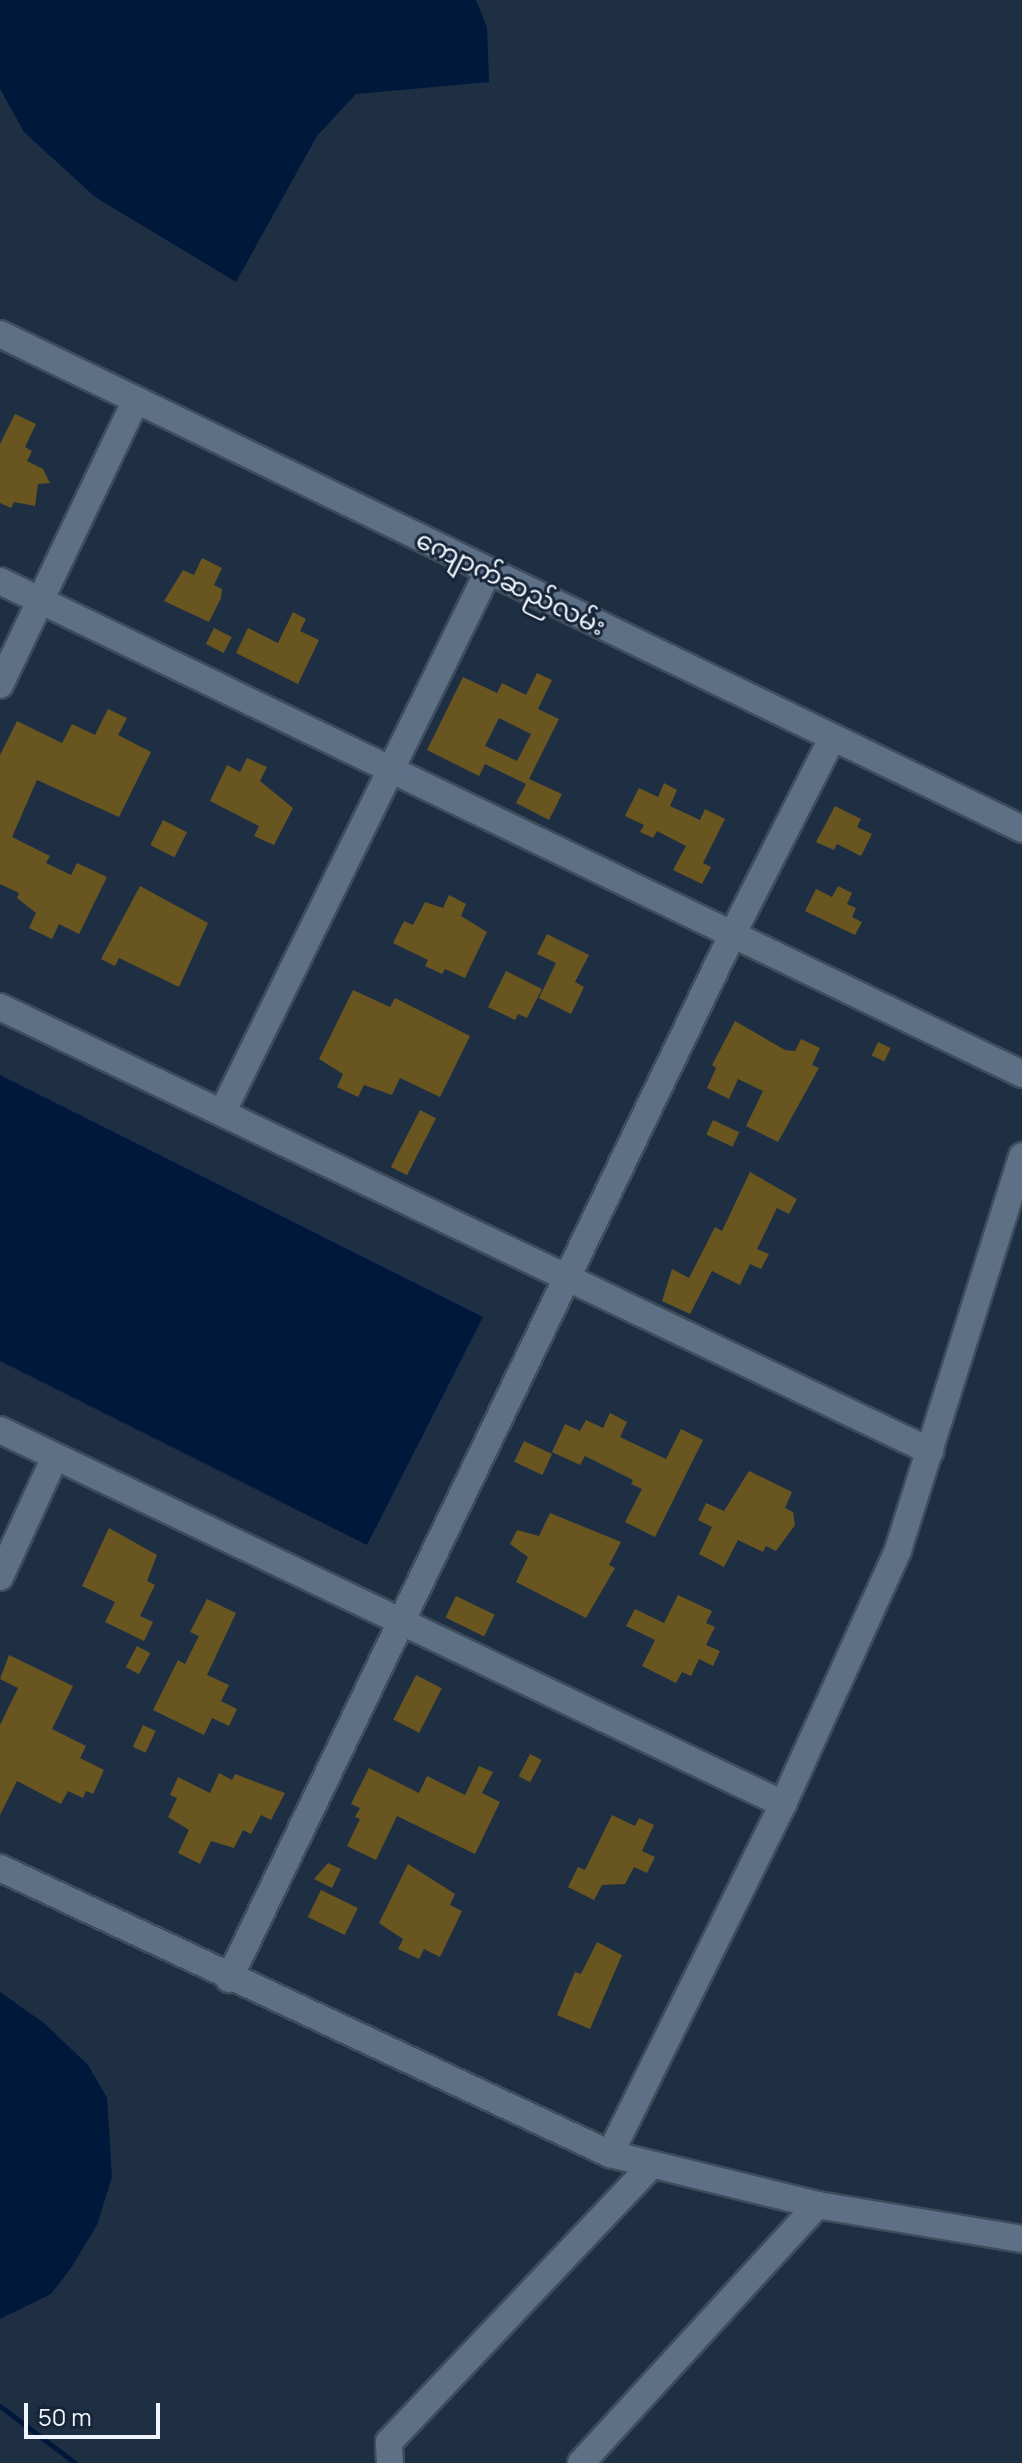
<!DOCTYPE html>
<meta charset="utf-8">
<style>
body{margin:0}
#map{position:relative;width:1022px;height:2463px;overflow:hidden;background:#1f2f43;font-family:Manrope,"Noto Sans Myanmar",sans-serif}
div>[style]{position:absolute}
.water>*{inset:0;background:#00193b}
.stream>*{height:5px;margin:-2.5px;padding:0 2.5px;transform-origin:2.5px;border-radius:2.5px;background:#00193b}
.building>*{inset:0;background:#685520;transform-origin:0 0}
.roads{filter:drop-shadow(2px 0 #3f4c5c) drop-shadow(-2px 0 #3f4c5c) drop-shadow(0 2px #3f4c5c) drop-shadow(0 -2px #3f4c5c)}
.minor>*{height:26px;margin:-13px;padding:0 13px;transform-origin:13px;border-radius:13px;background:#5d7086}
span{translate:-50% -50%;white-space:nowrap;text-align:center;line-height:1.15;-webkit-text-stroke:6px #162538;paint-order:stroke}
.street-label{font-size:26px;color:#eff5fd}
.scale{position:absolute;left:24px;top:2403px;width:136px;height:36px;box-sizing:border-box;border:4px solid #eff5fd;border-top:0;padding-left:10px;font-size:24px;line-height:28px;white-space:nowrap;color:#eff5fd;-webkit-text-stroke:6px #162538;paint-order:stroke}
</style>
<div id="map">
<div class="water">
<i style="clip-path:polygon(0 0,476px 0,487px 27px,489px 82px,356px 94px,317px 136px,236px 282px,95px 197px,24px 132px,0 89px)"></i>
<i style="clip-path:polygon(0 1075px,483px 1317px,367px 1545px,0 1361px)"></i>
<i style="clip-path:polygon(0 1992px,44px 2023px,88px 2065px,107px 2098px,112px 2177px,97px 2225px,71px 2268px,51px 2294px,0 2319px)"></i>
</div>
<div class="stream">
<i style="left:0;top:2406px;width:94px;rotate:37.2deg"></i>
</div>
<div class="building">
<i style="clip-path:polygon(15px 414px,36px 424px,25px 447px,32px 451px,27px 461px,43px 469px,50px 483px,38px 484px,35px 506px,14px 502px,11px 508px,0 503px,0 444px)"></i>
<i style="clip-path:polygon(202px 558px,222px 568px,214px 585px,222px 589px,221px 598px,209px 622px,164px 601px,183px 570px,194px 575px)"></i>
<i style="clip-path:polygon(293px 612px,306px 619px,300px 631px,319px 640px,298px 684px,236px 653px,248px 628px,278px 643px)"></i>
<i style="left:214px;top:628px;width:20px;height:18px;rotate:27deg"></i>
<i style="clip-path:polygon(evenodd,537px 673px,552px 680px,538px 709px,559px 719px,529px 779px,562px 794px,549px 820px,516px 803px,526px 784px,485px 764px,479px 776px,427px 750px,463px 677px,497px 693px,502px 683px,526px 695px,537px 673px,499px 718px,531px 734px,517px 761px,485px 746px,499px 718px)"></i>
<i style="clip-path:polygon(108px 709px,127px 718px,118px 735px,151px 752px,119px 817px,37px 780px,12px 837px,50px 856px,46px 863px,71px 875px,77px 863px,107px 877px,79px 934px,59px 924px,52px 939px,29px 928px,36px 913px,17px 898px,19px 893px,0 884px,0 755px,17px 721px,62px 743px,72px 724px,95px 735px)"></i>
<i style="clip-path:polygon(247px 758px,267px 767px,260px 781px,293px 808px,274px 845px,254px 836px,259px 826px,210px 801px,227px 765px,240px 772px)"></i>
<i style="clip-path:polygon(664px 783px,677px 790px,670px 806px,700px 820px,705px 809px,725px 819px,703px 863px,711px 867px,702px 884px,673px 870px,686px 846px,657px 831px,653px 838px,640px 832px,644px 825px,625px 816px,639px 788px,658px 797px)"></i>
<i style="clip-path:polygon(835px 806px,861px 819px,857px 827px,872px 834px,861px 856px,837px 844px,834px 850px,816px 842px)"></i>
<i style="left:163px;top:820px;width:27px;height:28px;rotate:27deg"></i>
<i style="clip-path:polygon(140px 886px,208px 923px,179px 987px,119px 958px,115px 966px,101px 959px)"></i>
<i style="clip-path:polygon(838px 886px,852px 893px,847px 904px,856px 908px,852px 917px,862px 922px,855px 935px,805px 911px,816px 889px,832px 897px)"></i>
<i style="clip-path:polygon(449px 895px,466px 904px,461px 916px,487px 932px,465px 978px,445px 969px,442px 974px,425px 966px,428px 960px,393px 943px,404px 921px,413px 925px,425px 902px,443px 908px)"></i>
<i style="clip-path:polygon(547px 934px,589px 955px,575px 982px,584px 987px,571px 1014px,539px 998px,556px 963px,537px 954px)"></i>
<i style="clip-path:polygon(506px 971px,542px 989px,527px 1018px,518px 1014px,515px 1020px,488px 1007px)"></i>
<i style="clip-path:polygon(353px 990px,390px 1007px,395px 998px,470px 1036px,440px 1097px,400px 1078px,392px 1095px,364px 1085px,358px 1097px,337px 1087px,343px 1074px,319px 1059px)"></i>
<i style="clip-path:polygon(735px 1021px,785px 1050px,795px 1051px,801px 1039px,820px 1048px,812px 1065px,819px 1068px,778px 1142px,746px 1126px,763px 1091px,738px 1079px,729px 1099px,707px 1088px,716px 1068px,712px 1065px)"></i>
<i style="left:878px;top:1042px;width:14px;height:15px;rotate:25deg"></i>
<i style="left:420px;top:1110px;width:18px;height:64px;rotate:27deg"></i>
<i style="left:713px;top:1120px;width:29px;height:16px;rotate:25deg"></i>
<i style="clip-path:polygon(750px 1172px,797px 1199px,789px 1214px,777px 1208px,757px 1249px,769px 1254px,761px 1269px,750px 1264px,740px 1285px,712px 1271px,690px 1314px,662px 1301px,672px 1269px,689px 1278px,715px 1227px,722px 1231px)"></i>
<i style="clip-path:polygon(610px 1413px,627px 1422px,620px 1437px,666px 1459px,681px 1429px,703px 1440px,655px 1537px,625px 1522px,642px 1489px,631px 1484px,633px 1480px,585px 1456px,580px 1465px,552px 1452px,565px 1424px,580px 1431px,586px 1420px,603px 1428px)"></i>
<i style="left:524px;top:1441px;width:31px;height:23px;rotate:25deg"></i>
<i style="clip-path:polygon(749px 1471px,792px 1492px,785px 1508px,793px 1512px,795px 1525px,776px 1551px,766px 1546px,763px 1552px,738px 1540px,724px 1567px,699px 1554px,712px 1527px,698px 1520px,706px 1503px,724px 1511px)"></i>
<i style="clip-path:polygon(550px 1513px,621px 1542px,609px 1565px,615px 1568px,586px 1618px,516px 1582px,528px 1557px,510px 1544px,517px 1530px,539px 1536px)"></i>
<i style="clip-path:polygon(109px 1528px,157px 1555px,147px 1581px,155px 1585px,140px 1616px,153px 1622px,144px 1641px,105px 1622px,115px 1602px,82px 1586px)"></i>
<i style="clip-path:polygon(678px 1595px,712px 1611px,706px 1623px,715px 1627px,706px 1645px,720px 1651px,713px 1666px,699px 1659px,691px 1676px,682px 1672px,676px 1683px,642px 1666px,655px 1640px,626px 1626px,635px 1609px,664px 1623px)"></i>
<i style="left:456px;top:1596px;width:43px;height:24px;rotate:26deg"></i>
<i style="clip-path:polygon(207px 1599px,236px 1613px,207px 1675px,229px 1685px,221px 1701px,237px 1709px,229px 1726px,212px 1718px,204px 1735px,153px 1710px,178px 1660px,185px 1664px,199px 1636px,190px 1632px)"></i>
<i style="left:137px;top:1646px;width:15px;height:24px;rotate:28deg"></i>
<i style="clip-path:polygon(9px 1655px,73px 1686px,52px 1729px,86px 1746px,80px 1758px,104px 1770px,93px 1794px,86px 1791px,83px 1798px,68px 1791px,61px 1804px,17px 1781px,0 1815px,0 1725px,18px 1688px,0 1679px)"></i>
<i style="left:416px;top:1675px;width:29px;height:50px;rotate:27deg"></i>
<i style="left:143px;top:1725px;width:14px;height:24px;rotate:25deg"></i>
<i style="left:530px;top:1754px;width:13px;height:25px;rotate:27deg"></i>
<i style="clip-path:polygon(479px 1766px,493px 1772px,482px 1793px,500px 1802px,475px 1854px,397px 1816px,376px 1860px,347px 1846px,360px 1819px,355px 1817px,360px 1808px,351px 1804px,369px 1768px,419px 1793px,427px 1776px,465px 1795px)"></i>
<i style="clip-path:polygon(219px 1773px,232px 1780px,235px 1774px,285px 1793px,271px 1820px,261px 1815px,251px 1834px,243px 1830px,234px 1848px,211px 1841px,200px 1864px,178px 1853px,189px 1830px,168px 1817px,177px 1798px,170px 1795px,178px 1777px,210px 1793px)"></i>
<i style="clip-path:polygon(612px 1815px,635px 1826px,639px 1818px,654px 1825px,642px 1851px,655px 1857px,647px 1873px,634px 1867px,625px 1884px,602px 1885px,594px 1900px,568px 1887px,578px 1867px,585px 1870px)"></i>
<i style="clip-path:polygon(328px 1863px,341px 1869px,332px 1888px,314px 1879px)"></i>
<i style="clip-path:polygon(408px 1864px,455px 1894px,450px 1905px,462px 1911px,440px 1957px,424px 1949px,419px 1959px,398px 1949px,403px 1939px,379px 1923px)"></i>
<i style="left:321px;top:1890px;width:41px;height:30px;rotate:26deg"></i>
<i style="clip-path:polygon(597px 1942px,622px 1955px,590px 2029px,557px 2015px,575px 1972px,581px 1974px)"></i>
</div>
<div class="roads">
<div class="minor">
<i style="left:0;top:334px;width:1136px;rotate:25.84deg"></i>
<i style="left:0;top:581px;width:1135px;rotate:25.75deg"></i>
<i style="left:0;top:685px;width:316px;rotate:-64.5deg"></i>
<i style="left:0;top:1007px;width:1031px;rotate:25.52deg"></i>
<i style="left:222px;top:1113px;width:603px;rotate:-63.82deg"></i>
<i style="left:0;top:1430px;width:868px;rotate:25.53deg"></i>
<i style="left:0;top:1577px;width:132px;rotate:-65.4deg"></i>
<i style="left:0;top:1868px;width:674px;rotate:25.12deg"></i>
<i style="left:610px;top:2154px;width:213px;rotate:13.8deg"></i>
<i style="left:817px;top:2205px;width:208px;rotate:9.4deg"></i>
<i style="left:229px;top:1979px;width:1161px;rotate:-64.27deg"></i>
<i style="left:733px;top:933px;width:218px;rotate:-63deg"></i>
<i style="left:610px;top:2154px;width:390px;rotate:-63.7deg"></i>
<i style="left:783px;top:1804px;width:279px;rotate:-65.6deg"></i>
<i style="left:898px;top:1550px;width:413px;rotate:-72.5deg"></i>
<i style="left:390px;top:2463px;width:21px;rotate:-93deg"></i>
<i style="left:389px;top:2442px;width:379px;rotate:-46.5deg"></i>
<i style="left:581px;top:2463px;width:350px;rotate:-47.5deg"></i>
</div>
</div>
<div class="street-label">
<span style="left:511px;top:583px;rotate:26deg">ကျောက်ဆည်လမ်း</span>
</div>
<div class="scale">50 m</div>
</div>
